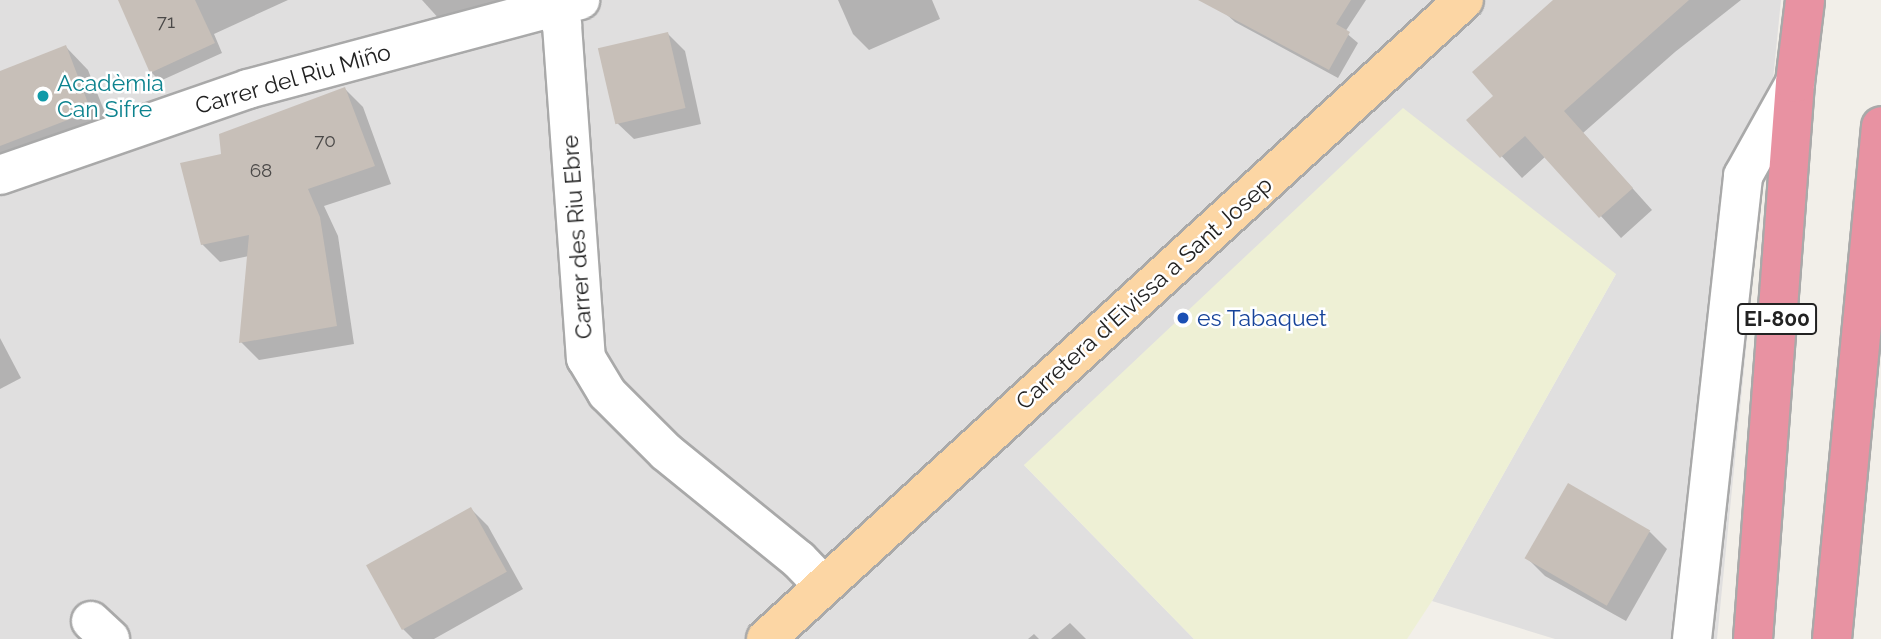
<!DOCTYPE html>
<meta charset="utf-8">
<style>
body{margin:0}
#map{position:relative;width:1881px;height:639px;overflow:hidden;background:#f2efe9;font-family:Raleway,sans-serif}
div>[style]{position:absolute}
.residential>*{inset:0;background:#e0dfdf}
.farmland>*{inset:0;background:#eef0d5}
.shadow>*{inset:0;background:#0003}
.building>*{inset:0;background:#c7bfb8;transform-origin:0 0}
.roads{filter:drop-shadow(2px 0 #a9a9a9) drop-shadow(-2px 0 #a9a9a9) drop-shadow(0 2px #a9a9a9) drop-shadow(0 -2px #a9a9a9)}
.minor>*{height:38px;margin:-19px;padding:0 19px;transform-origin:19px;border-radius:19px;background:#fff}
.major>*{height:38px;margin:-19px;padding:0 19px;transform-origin:19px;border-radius:19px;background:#fcd6a4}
.highway>*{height:38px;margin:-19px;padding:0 19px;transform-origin:19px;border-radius:19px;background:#e892a2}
.dots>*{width:19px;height:19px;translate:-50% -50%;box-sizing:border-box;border:4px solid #fff;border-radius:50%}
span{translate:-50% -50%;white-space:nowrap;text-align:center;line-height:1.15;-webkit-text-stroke:5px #fff;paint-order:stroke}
.number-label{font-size:19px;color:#4b4948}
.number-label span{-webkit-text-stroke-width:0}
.shield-label span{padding:2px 5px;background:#fff;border:2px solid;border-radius:5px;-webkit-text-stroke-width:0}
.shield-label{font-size:21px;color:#222;font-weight:700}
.street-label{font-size:23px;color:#222}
.culture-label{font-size:23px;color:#0d838f}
.left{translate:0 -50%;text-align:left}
.transit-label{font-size:23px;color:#164399}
</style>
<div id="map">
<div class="residential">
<i style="clip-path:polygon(0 0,1781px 0,1717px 639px,1555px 639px,1432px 601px,1616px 274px,1024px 465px,1194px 639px,0 639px)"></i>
</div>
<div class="farmland">
<i style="clip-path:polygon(1403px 108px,1616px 274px,1432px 601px,1407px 639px,1194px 639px,1024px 465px)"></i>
</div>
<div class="shadow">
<i style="clip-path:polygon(119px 0,288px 0,214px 34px,222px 53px,160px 81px,151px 72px)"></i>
<i style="clip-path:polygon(422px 0,500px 0,441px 21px)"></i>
<i style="clip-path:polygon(838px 0,932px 0,940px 19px,869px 50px,853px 34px)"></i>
<i style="clip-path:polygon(1235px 0,1366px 0,1345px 32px,1358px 43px,1338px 78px,1235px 22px,1226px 14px)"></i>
<i style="clip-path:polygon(1556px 0,1741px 0,1675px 52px,1583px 133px,1652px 210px,1621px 238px,1546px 156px,1522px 178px,1468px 120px,1496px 96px)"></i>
<i style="clip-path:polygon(668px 34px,685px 51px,701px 124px,634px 139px,616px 122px)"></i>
<i style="clip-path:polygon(66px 47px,88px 70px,113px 133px,0 177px,0 84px)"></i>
<i style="clip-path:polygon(345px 89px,363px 107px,391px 184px,324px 206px,338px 236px,354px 344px,259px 360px,241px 342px,249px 256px,220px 262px,202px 244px,223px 156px)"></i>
<i style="clip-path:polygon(0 338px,21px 378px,0 389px)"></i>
<i style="clip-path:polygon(471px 509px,488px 526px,523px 589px,434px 639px,413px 639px,403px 629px)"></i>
<i style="clip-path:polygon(1650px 532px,1667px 549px,1626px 621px,1545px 576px,1528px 559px)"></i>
<i style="clip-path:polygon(1070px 623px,1086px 639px,1051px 639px)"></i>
<i style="clip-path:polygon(1034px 634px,1039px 639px,1028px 639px)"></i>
</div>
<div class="building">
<i style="clip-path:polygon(118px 0,195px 0,215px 43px,150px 73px)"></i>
<i style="clip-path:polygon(1198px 0,1351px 0,1336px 24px,1350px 32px,1329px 70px)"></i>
<i style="clip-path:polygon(1553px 0,1689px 0,1564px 111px,1633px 188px,1599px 218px,1525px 136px,1500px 158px,1466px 120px,1493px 96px,1472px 72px)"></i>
<i style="left:668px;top:32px;width:78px;height:72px;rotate:77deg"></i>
<i style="clip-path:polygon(66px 45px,91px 111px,0 146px,0 71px)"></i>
<i style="clip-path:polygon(345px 87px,375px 166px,308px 189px,320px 217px,337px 326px,239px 343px,249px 235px,201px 245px,180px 163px,221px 154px,219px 134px)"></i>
<i style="left:1568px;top:483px;width:95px;height:87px;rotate:30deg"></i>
<i style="left:471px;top:507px;width:74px;height:120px;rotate:61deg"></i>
</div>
<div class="roads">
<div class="minor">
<i style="left:546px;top:0;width:30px;rotate:57deg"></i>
<i style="left:562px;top:25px;width:334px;rotate:85.9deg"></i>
<i style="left:586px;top:358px;width:41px;rotate:59deg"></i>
<i style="left:607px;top:393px;width:83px;rotate:45deg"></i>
<i style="left:666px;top:452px;width:171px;rotate:39.1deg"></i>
<i style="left:799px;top:560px;width:35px;rotate:46deg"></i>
<i style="left:0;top:175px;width:262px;rotate:-19.1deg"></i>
<i style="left:248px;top:89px;width:344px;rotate:-15deg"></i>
<i style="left:91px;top:621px;width:26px;rotate:43deg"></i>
<i style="left:1692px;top:639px;width:466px;rotate:-83.7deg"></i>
<i style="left:1743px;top:176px;width:107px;rotate:-60.8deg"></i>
</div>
<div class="major">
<i style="left:766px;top:639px;width:946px;rotate:-42.47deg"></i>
</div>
<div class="highway">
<i style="left:1753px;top:639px;width:558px;rotate:-85.68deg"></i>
<i style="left:1795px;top:83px;width:84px;rotate:-83.1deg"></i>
<i style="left:1832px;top:639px;width:515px;rotate:-84.54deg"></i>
</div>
</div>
<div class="dots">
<i style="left:43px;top:96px;background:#0f9aa8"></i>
<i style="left:1183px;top:318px;background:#1a4fb4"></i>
</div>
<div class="number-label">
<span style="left:166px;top:22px">71</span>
<span style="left:325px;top:141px">70</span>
<span style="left:261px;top:171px">68</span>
</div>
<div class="shield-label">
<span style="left:1777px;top:319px">EI-800</span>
</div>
<div class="street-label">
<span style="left:293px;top:79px;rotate:-16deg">Carrer del Riu Miño</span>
<span style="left:577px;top:237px;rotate:-94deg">Carrer des Riu Ebre</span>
<span style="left:1144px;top:293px;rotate:-42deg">Carretera d'Eivissa a Sant Josep</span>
</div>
<div class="culture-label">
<span class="left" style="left:57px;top:96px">Acadèmia<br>Can Sifre</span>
</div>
<div class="transit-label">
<span class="left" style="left:1197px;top:318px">es Tabaquet</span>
</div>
</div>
